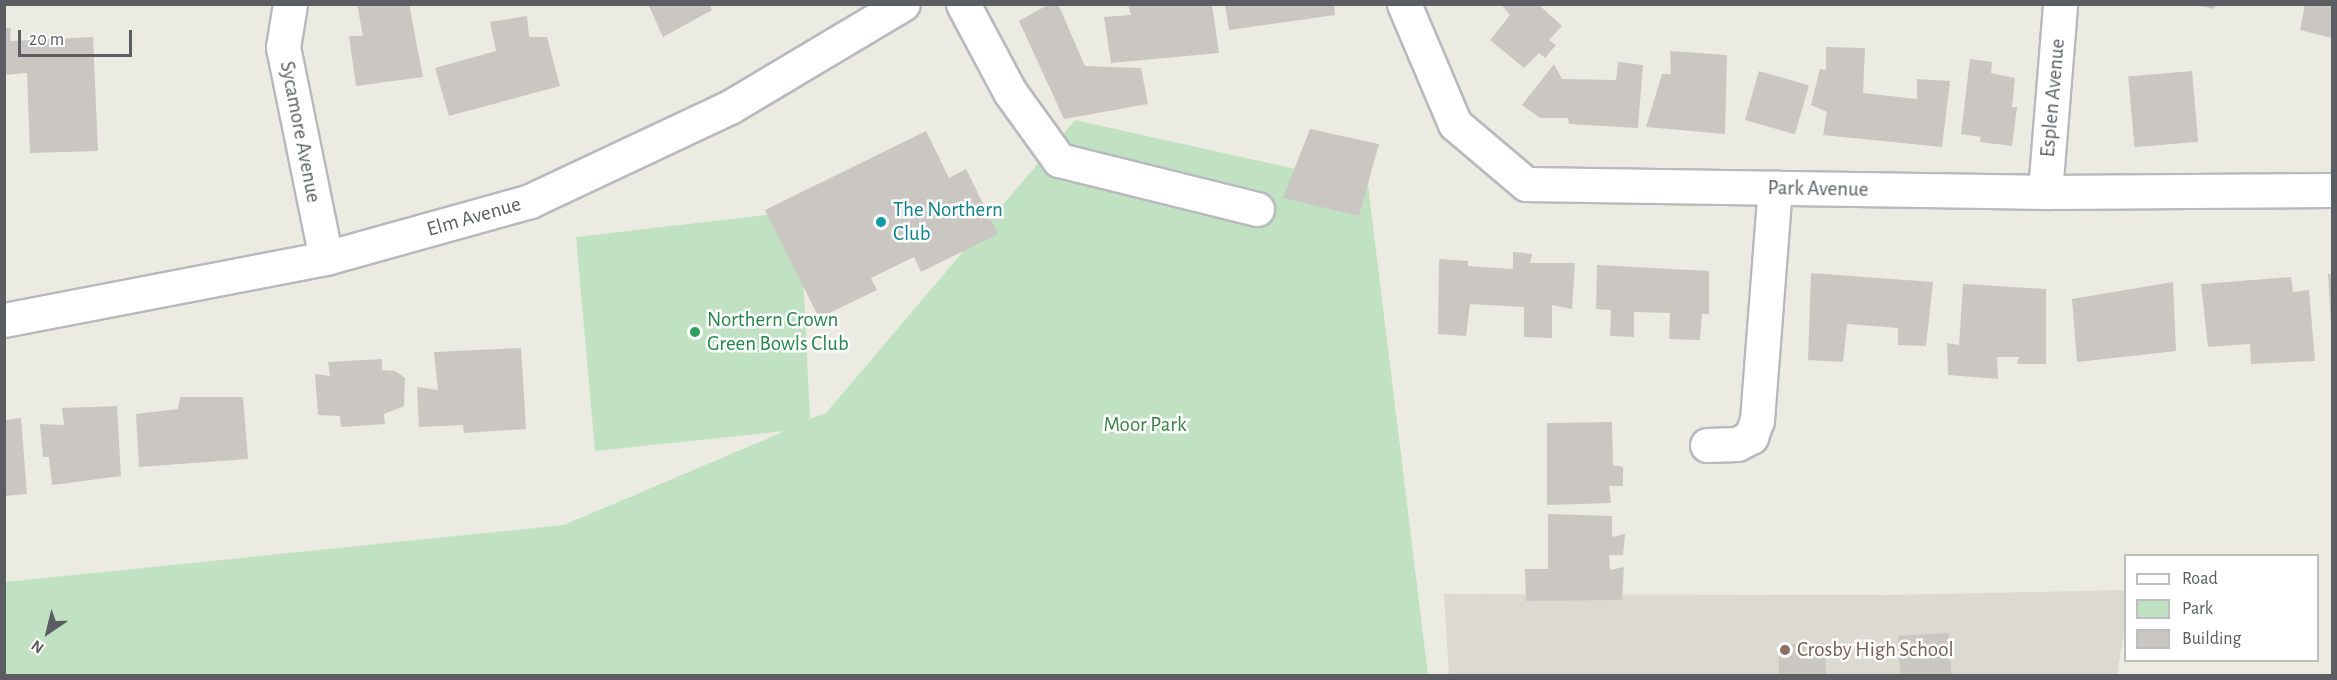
<!DOCTYPE html>
<style>
body{margin:0}
#map{position:relative;width:2337px;height:680px;overflow:hidden;background:#ecebe2;font-family:"Alegreya Sans",sans-serif}
div>[style]{position:absolute}
.education>*{inset:0;background:#dcdad0}
.green>*{inset:0;background:#c0e2c2}
.building>*{inset:0;background:#cac7c2;transform-origin:0 0}
.roads{filter:drop-shadow(2px 0 #b8b9be) drop-shadow(-2px 0 #b8b9be) drop-shadow(0 2px #b8b9be) drop-shadow(0 -2px #b8b9be)}
.minor>*{height:33px;margin:-16.5px;padding:0 16.5px;transform-origin:16.5px;border-radius:16.5px;background:#fff}
.dots>*{width:16px;height:16px;translate:-50% -50%;box-sizing:border-box;border:3px solid #fff;border-radius:50%}
span{translate:-50% -50%;white-space:nowrap;text-align:center;line-height:1.15;-webkit-text-stroke:5px #fff;paint-order:stroke}
.street-label{font-size:21px;color:#5b5d62}
.culture-label{font-size:21px;color:#0d838f}
.left{translate:0 -50%;text-align:left}
.leisure-label{font-size:21px;color:#27864d}
.park-label{font-size:21px;color:#3b8143}
.education-label{font-size:21px;color:#785e54}
.frame{position:absolute;inset:0;border:6px solid #5b5d62;pointer-events:none}
.legend{position:absolute;left:2124px;top:554px;width:195px;height:108px;box-sizing:border-box;background:#fff;border:2px solid #bdbec0;margin:0;padding:8px 10px;list-style:none;font-size:18px;color:#5b5d62}
.legend li{display:flex;align-items:center;gap:12px;height:30px}
.legend b{width:30px;border:2px solid #bdbec0}
.north{position:absolute;left:18px;top:602px;width:60px;height:60px;-webkit-text-stroke:4px #fff;paint-order:stroke;rotate:215deg;font-size:16px;font-weight:700;line-height:24px;text-align:center;color:#5b5d62}
.north::after{content:'';display:block;margin:auto;width:21px;height:27px;background:#5b5d62;clip-path:polygon(50% 0,100% 100%,50% 72%,0 100%)}
.scale{position:absolute;left:18px;top:30px;width:114px;height:27px;box-sizing:border-box;border:3px solid #5b5d62;border-top:0;padding-left:8px;font-size:18px;line-height:21px;white-space:nowrap;color:#5b5d62;-webkit-text-stroke:4px #fff;paint-order:stroke}
</style>
<div id="map">
<div class="education">
<i style="clip-path:polygon(2125px 590px,2125px 625px,2117px 675px,1449px 676px,1444px 594px,1888px 595px)"></i>
</div>
<div class="green">
<i style="clip-path:polygon(1075px 120px,1368px 185px,1428px 675px,5px 676px,5px 582px,564px 525px,785px 431px,595px 451px,576px 237px,800px 211px,810px 419px,826px 413px)"></i>
</div>
<div class="building">
<i style="clip-path:polygon(357px 4px,409px 4px,423px 77px,356px 86px,349px 36px,363px 36px)"></i>
<i style="clip-path:polygon(648px 4px,709px 4px,712px 10px,663px 37px)"></i>
<i style="clip-path:polygon(1049px 4px,1058px 4px,1085px 66px,1141px 68px,1148px 104px,1064px 119px,1019px 21px)"></i>
<i style="clip-path:polygon(1225px 4px,1334px 4px,1335px 15px,1229px 30px)"></i>
<i style="clip-path:polygon(1501px 4px,1538px 4px,1562px 26px,1549px 40px,1556px 45px,1545px 58px,1539px 53px,1524px 68px,1490px 40px,1510px 15px)"></i>
<i style="clip-path:polygon(2192px 4px,2215px 4px,2214px 9px)"></i>
<i style="clip-path:polygon(2305px 4px,2332px 4px,2332px 38px,2300px 30px)"></i>
<i style="clip-path:polygon(1128px 5px,1212px 5px,1219px 53px,1111px 63px,1104px 17px,1131px 15px)"></i>
<i style="clip-path:polygon(527px 16px,529px 37px,547px 37px,560px 86px,449px 116px,435px 68px,496px 51px,490px 22px)"></i>
<i style="clip-path:polygon(4px 28px,11px 28px,10px 41px,93px 37px,98px 151px,30px 153px,27px 73px,4px 75px)"></i>
<i style="clip-path:polygon(1826px 47px,1865px 48px,1863px 93px,1917px 99px,1917px 79px,1950px 81px,1942px 147px,1823px 135px,1827px 112px,1811px 105px,1820px 69px,1826px 70px)"></i>
<i style="clip-path:polygon(1670px 51px,1727px 55px,1725px 134px,1646px 127px,1662px 74px,1671px 74px)"></i>
<i style="clip-path:polygon(1970px 59px,1992px 62px,1991px 73px,2015px 78px,2012px 107px,2017px 107px,2012px 146px,1980px 142px,1981px 137px,1961px 134px)"></i>
<i style="clip-path:polygon(1618px 62px,1643px 65px,1638px 128px,1569px 124px,1568px 118px,1540px 118px,1522px 105px,1554px 64px,1562px 79px,1616px 80px)"></i>
<i style="left:1759px;top:71px;width:52px;height:51px;rotate:16deg"></i>
<i style="left:2192px;top:71px;width:71px;height:64px;rotate:85deg"></i>
<i style="clip-path:polygon(1310px 129px,1379px 144px,1359px 216px,1283px 198px)"></i>
<i style="clip-path:polygon(926px 131px,949px 178px,966px 169px,998px 234px,921px 272px,914px 257px,871px 278px,877px 290px,819px 318px,765px 210px)"></i>
<i style="clip-path:polygon(1513px 252px,1532px 254px,1530px 263px,1575px 263px,1572px 309px,1552px 305px,1552px 338px,1524px 337px,1524px 307px,1470px 304px,1466px 336px,1438px 334px,1439px 259px,1468px 261px,1468px 266px,1513px 269px)"></i>
<i style="clip-path:polygon(1597px 265px,1709px 271px,1709px 314px,1702px 314px,1700px 340px,1669px 339px,1670px 313px,1634px 312px,1634px 337px,1610px 336px,1611px 310px,1596px 309px)"></i>
<i style="clip-path:polygon(1811px 273px,1933px 282px,1926px 346px,1898px 345px,1898px 328px,1847px 324px,1843px 362px,1808px 360px)"></i>
<i style="clip-path:polygon(2328px 274px,2332px 274px,2332px 323px,2331px 323px)"></i>
<i style="clip-path:polygon(2291px 277px,2293px 292px,2309px 290px,2315px 361px,2251px 364px,2250px 344px,2208px 347px,2201px 284px)"></i>
<i style="clip-path:polygon(2173px 282px,2176px 351px,2077px 362px,2072px 299px)"></i>
<i style="clip-path:polygon(1963px 284px,2046px 289px,2046px 364px,2017px 364px,2019px 357px,1997px 357px,1998px 379px,1948px 375px,1947px 343px,1959px 345px)"></i>
<i style="clip-path:polygon(521px 348px,526px 429px,464px 433px,463px 425px,419px 427px,417px 387px,438px 390px,434px 352px)"></i>
<i style="clip-path:polygon(382px 359px,382px 370px,395px 371px,405px 378px,404px 406px,384px 414px,385px 424px,341px 427px,340px 416px,318px 415px,315px 374px,330px 376px,328px 362px)"></i>
<i style="clip-path:polygon(180px 397px,243px 397px,248px 459px,139px 467px,136px 414px,178px 409px)"></i>
<i style="clip-path:polygon(117px 406px,121px 476px,52px 485px,49px 457px,43px 457px,40px 424px,64px 425px,62px 408px)"></i>
<i style="clip-path:polygon(21px 418px,27px 494px,4px 496px,4px 420px)"></i>
<i style="clip-path:polygon(1612px 422px,1613px 465px,1623px 467px,1623px 486px,1609px 486px,1611px 503px,1547px 505px,1547px 423px)"></i>
<i style="clip-path:polygon(1548px 514px,1612px 516px,1612px 537px,1625px 534px,1623px 555px,1609px 555px,1610px 570px,1624px 567px,1622px 600px,1526px 601px,1525px 569px,1548px 569px)"></i>
<i style="left:1949px;top:633px;width:43px;height:51px;rotate:87deg"></i>
<i style="left:1825px;top:643px;width:33px;height:47px;rotate:88deg"></i>
</div>
<div class="roads">
<div class="minor">
<i style="left:290px;top:4px;width:44px;rotate:99.2deg"></i>
<i style="left:283px;top:47px;width:215px;rotate:78.5deg"></i>
<i style="left:963px;top:4px;width:100px;rotate:61.9deg"></i>
<i style="left:1010px;top:92px;width:84px;rotate:54.2deg"></i>
<i style="left:1059px;top:160px;width:204px;rotate:13.9deg"></i>
<i style="left:1404px;top:4px;width:130px;rotate:67deg"></i>
<i style="left:1455px;top:124px;width:93px;rotate:40.2deg"></i>
<i style="left:1526px;top:184px;width:519px;rotate:0.88deg"></i>
<i style="left:2045px;top:192px;width:287px;rotate:-0.4deg"></i>
<i style="left:2045px;top:192px;width:189px;rotate:-85.4deg"></i>
<i style="left:4px;top:320px;width:328px;rotate:-10.9deg"></i>
<i style="left:326px;top:258px;width:212px;rotate:-15.6deg"></i>
<i style="left:530px;top:201px;width:221px;rotate:-25.2deg"></i>
<i style="left:730px;top:107px;width:201px;rotate:-30.8deg"></i>
<i style="left:1707px;top:445px;width:30px;rotate:-2deg"></i>
<i style="left:1737px;top:444px;width:16px;rotate:-27deg"></i>
<i style="left:1751px;top:437px;width:18px;rotate:-71deg"></i>
<i style="left:1757px;top:420px;width:233px;rotate:-85.6deg"></i>
</div>
</div>
<div class="dots">
<i style="left:881px;top:222px;background:#0f9aa8"></i>
<i style="left:695px;top:332px;background:#2e9e5b"></i>
<i style="left:1785px;top:650px;background:#8d6e63"></i>
</div>
<div class="street-label">
<span style="left:2053px;top:98px;rotate:-85deg">Esplen Avenue</span>
<span style="left:300px;top:132px;rotate:79deg">Sycamore Avenue</span>
<span style="left:1818px;top:189px;rotate:1deg">Park Avenue</span>
<span style="left:474px;top:217px;rotate:-16deg">Elm Avenue</span>
</div>
<div class="culture-label">
<span class="left" style="left:893px;top:222px">The Northern<br>Club</span>
</div>
<div class="leisure-label">
<span class="left" style="left:707px;top:332px">Northern Crown<br>Green Bowls Club</span>
</div>
<div class="park-label">
<span style="left:1145px;top:425px">Moor Park</span>
</div>
<div class="education-label">
<span class="left" style="left:1797px;top:650px">Crosby High School</span>
</div>
<div class="frame"></div>
<ul class="legend">
<li><b style="height:8px;background:#fff"></b>Road</li>
<li><b style="height:16px;background:#c0e2c2"></b>Park</li>
<li><b style="height:16px;background:#cac7c2"></b>Building</li>
</ul>
<div class="north">N</div>
<div class="scale">20 m</div>
</div>
